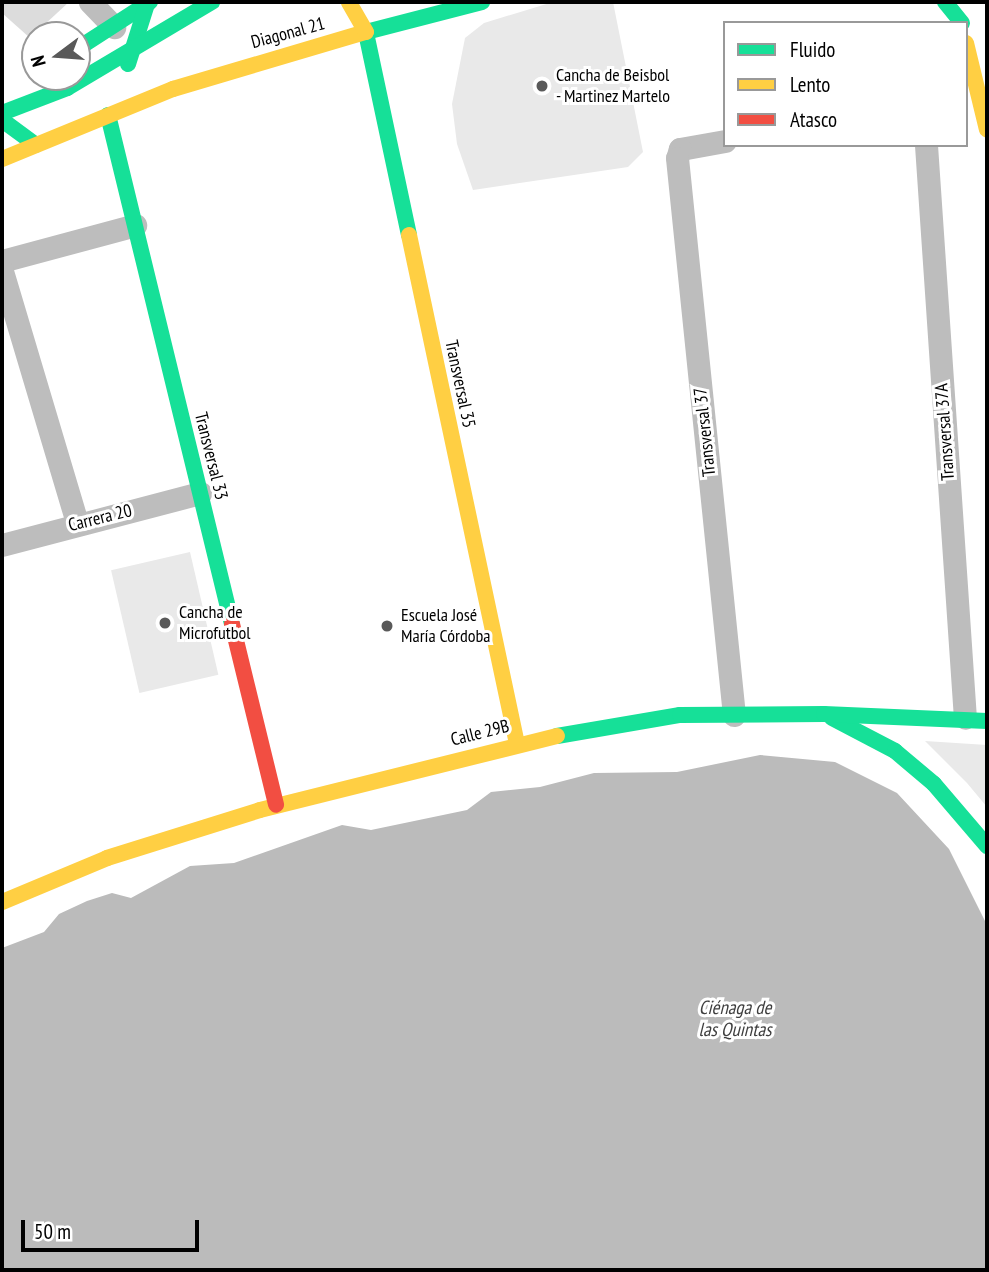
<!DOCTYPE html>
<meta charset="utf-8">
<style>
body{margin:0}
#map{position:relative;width:989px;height:1272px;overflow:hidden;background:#fff;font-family:"PT Sans Narrow",sans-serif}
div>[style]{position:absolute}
.green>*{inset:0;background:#e9e9e9;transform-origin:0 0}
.water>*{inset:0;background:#bbb}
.building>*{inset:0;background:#dcdcdc}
.street>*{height:23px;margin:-11.5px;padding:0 11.5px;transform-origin:11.5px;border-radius:11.5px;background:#bdbdbd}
.fast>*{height:16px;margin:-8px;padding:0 8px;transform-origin:8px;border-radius:8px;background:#16e098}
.slow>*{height:16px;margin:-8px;padding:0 8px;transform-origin:8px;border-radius:8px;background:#ffcf43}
.jam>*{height:16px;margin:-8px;padding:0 8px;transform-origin:8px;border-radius:8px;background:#f24e42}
.dots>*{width:19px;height:19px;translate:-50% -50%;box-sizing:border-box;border:4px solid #fff;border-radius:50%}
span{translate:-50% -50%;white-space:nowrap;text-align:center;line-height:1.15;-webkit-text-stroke:6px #fff;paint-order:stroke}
.street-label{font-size:18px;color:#000}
.poi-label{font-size:18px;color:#000}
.left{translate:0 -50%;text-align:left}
.water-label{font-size:19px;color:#3f3f3f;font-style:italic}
.frame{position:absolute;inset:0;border:4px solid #000;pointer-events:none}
.legend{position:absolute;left:723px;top:21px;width:245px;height:126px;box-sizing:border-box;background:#fff;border:2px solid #999;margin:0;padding:9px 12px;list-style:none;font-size:21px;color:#000}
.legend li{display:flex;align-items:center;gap:14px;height:35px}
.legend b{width:35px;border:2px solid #999}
.north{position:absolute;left:21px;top:21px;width:70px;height:70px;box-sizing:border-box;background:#fff;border:2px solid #999;border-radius:50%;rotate:254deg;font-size:19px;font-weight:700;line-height:28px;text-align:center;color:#000}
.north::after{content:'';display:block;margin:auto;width:24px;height:32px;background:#595959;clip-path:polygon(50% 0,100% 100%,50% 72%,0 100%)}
.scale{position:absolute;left:21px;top:1220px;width:178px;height:32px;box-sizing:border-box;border:4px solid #000;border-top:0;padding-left:9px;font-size:21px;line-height:24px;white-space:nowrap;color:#000;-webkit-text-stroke:5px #fff;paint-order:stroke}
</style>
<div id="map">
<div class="green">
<i style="clip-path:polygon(553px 2px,613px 2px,643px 152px,628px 167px,473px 190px,457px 144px,452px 104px,465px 38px,484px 23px)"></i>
<i style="left:190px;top:552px;width:126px;height:81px;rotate:77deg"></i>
<i style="clip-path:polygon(925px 741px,987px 745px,987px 807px,967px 783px)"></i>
</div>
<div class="water">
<i style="clip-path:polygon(760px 755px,835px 762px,897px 793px,949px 849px,987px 925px,987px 1270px,2px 1270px,2px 948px,44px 932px,59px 914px,87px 901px,112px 893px,131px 898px,190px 866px,234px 863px,342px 825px,371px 830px,467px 810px,491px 792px,540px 787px,594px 773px,677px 772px)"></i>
</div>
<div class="building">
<i style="clip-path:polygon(2px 2px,69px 2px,30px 38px,2px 13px)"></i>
</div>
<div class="street">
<i style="left:90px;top:2px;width:35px;rotate:46deg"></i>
<i style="left:725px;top:141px;width:46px;rotate:169.9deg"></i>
<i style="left:680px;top:149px;width:9px;rotate:108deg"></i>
<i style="left:677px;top:158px;width:560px;rotate:84.16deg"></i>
<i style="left:926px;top:145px;width:574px;rotate:86.11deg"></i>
<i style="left:2px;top:261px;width:138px;rotate:-15.1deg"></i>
<i style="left:2px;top:271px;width:263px;rotate:73.4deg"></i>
<i style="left:2px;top:545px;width:205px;rotate:-14.7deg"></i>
</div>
<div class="fast">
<i style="left:945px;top:2px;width:27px;rotate:51deg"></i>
<i style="left:77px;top:49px;width:87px;rotate:-32.8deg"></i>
<i style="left:128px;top:64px;width:63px;rotate:-72.4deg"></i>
<i style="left:2px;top:113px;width:70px;rotate:-21deg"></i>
<i style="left:67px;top:88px;width:169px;rotate:-30.7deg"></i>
<i style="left:108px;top:115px;width:524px;rotate:76.31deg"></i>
<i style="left:2px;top:120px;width:42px;rotate:36.3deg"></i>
<i style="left:409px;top:235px;width:208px;rotate:-102deg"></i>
<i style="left:366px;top:32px;width:120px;rotate:-14.5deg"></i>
<i style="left:832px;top:718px;width:71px;rotate:27.6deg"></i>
<i style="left:895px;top:751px;width:51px;rotate:40.2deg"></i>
<i style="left:934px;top:784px;width:82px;rotate:49.5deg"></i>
<i style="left:557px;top:736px;width:125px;rotate:-9.7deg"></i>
<i style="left:680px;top:715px;width:144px;rotate:-0.4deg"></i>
<i style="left:824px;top:714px;width:163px;rotate:2.5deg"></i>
</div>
<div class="slow">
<i style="left:966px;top:43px;width:89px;rotate:76.4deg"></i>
<i style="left:2px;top:159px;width:185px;rotate:-22.3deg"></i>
<i style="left:173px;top:89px;width:201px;rotate:-16.5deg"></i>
<i style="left:366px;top:32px;width:34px;rotate:-120deg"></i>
<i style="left:409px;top:235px;width:520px;rotate:78.02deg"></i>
<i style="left:2px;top:902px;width:114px;rotate:-22.7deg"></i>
<i style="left:107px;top:858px;width:160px;rotate:-17.4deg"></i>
<i style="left:260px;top:810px;width:306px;rotate:-14deg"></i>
</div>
<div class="jam">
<i style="left:232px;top:624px;width:186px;rotate:76.3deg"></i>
</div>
<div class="dots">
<i style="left:542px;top:86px;background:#595959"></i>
<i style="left:165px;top:623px;background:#595959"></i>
<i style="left:387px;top:626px;background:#595959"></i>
</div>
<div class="street-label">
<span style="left:288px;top:33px;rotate:-15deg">Diagonal 21</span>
<span style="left:460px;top:384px;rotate:78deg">Transversal 35</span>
<span style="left:705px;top:432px;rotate:-96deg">Transversal 37</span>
<span style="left:945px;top:432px;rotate:-94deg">Transversal 37A</span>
<span style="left:211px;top:456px;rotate:76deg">Transversal 33</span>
<span style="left:100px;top:518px;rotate:-14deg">Carrera 20</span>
<span style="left:480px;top:733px;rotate:-14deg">Calle 29B</span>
</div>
<div class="poi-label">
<span class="left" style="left:556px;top:86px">Cancha de Beisbol<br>- Martinez Martelo</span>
<span class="left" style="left:179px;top:623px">Cancha de<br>Microfutbol</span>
<span class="left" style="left:401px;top:626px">Escuela José<br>María Córdoba</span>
</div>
<div class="water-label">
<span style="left:735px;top:1019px">Ciénaga de<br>las Quintas</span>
</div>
<div class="frame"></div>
<ul class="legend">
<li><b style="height:9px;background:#16e098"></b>Fluido</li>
<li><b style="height:9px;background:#ffcf43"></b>Lento</li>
<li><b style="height:9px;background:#f24e42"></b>Atasco</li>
</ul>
<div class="north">N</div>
<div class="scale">50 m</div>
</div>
